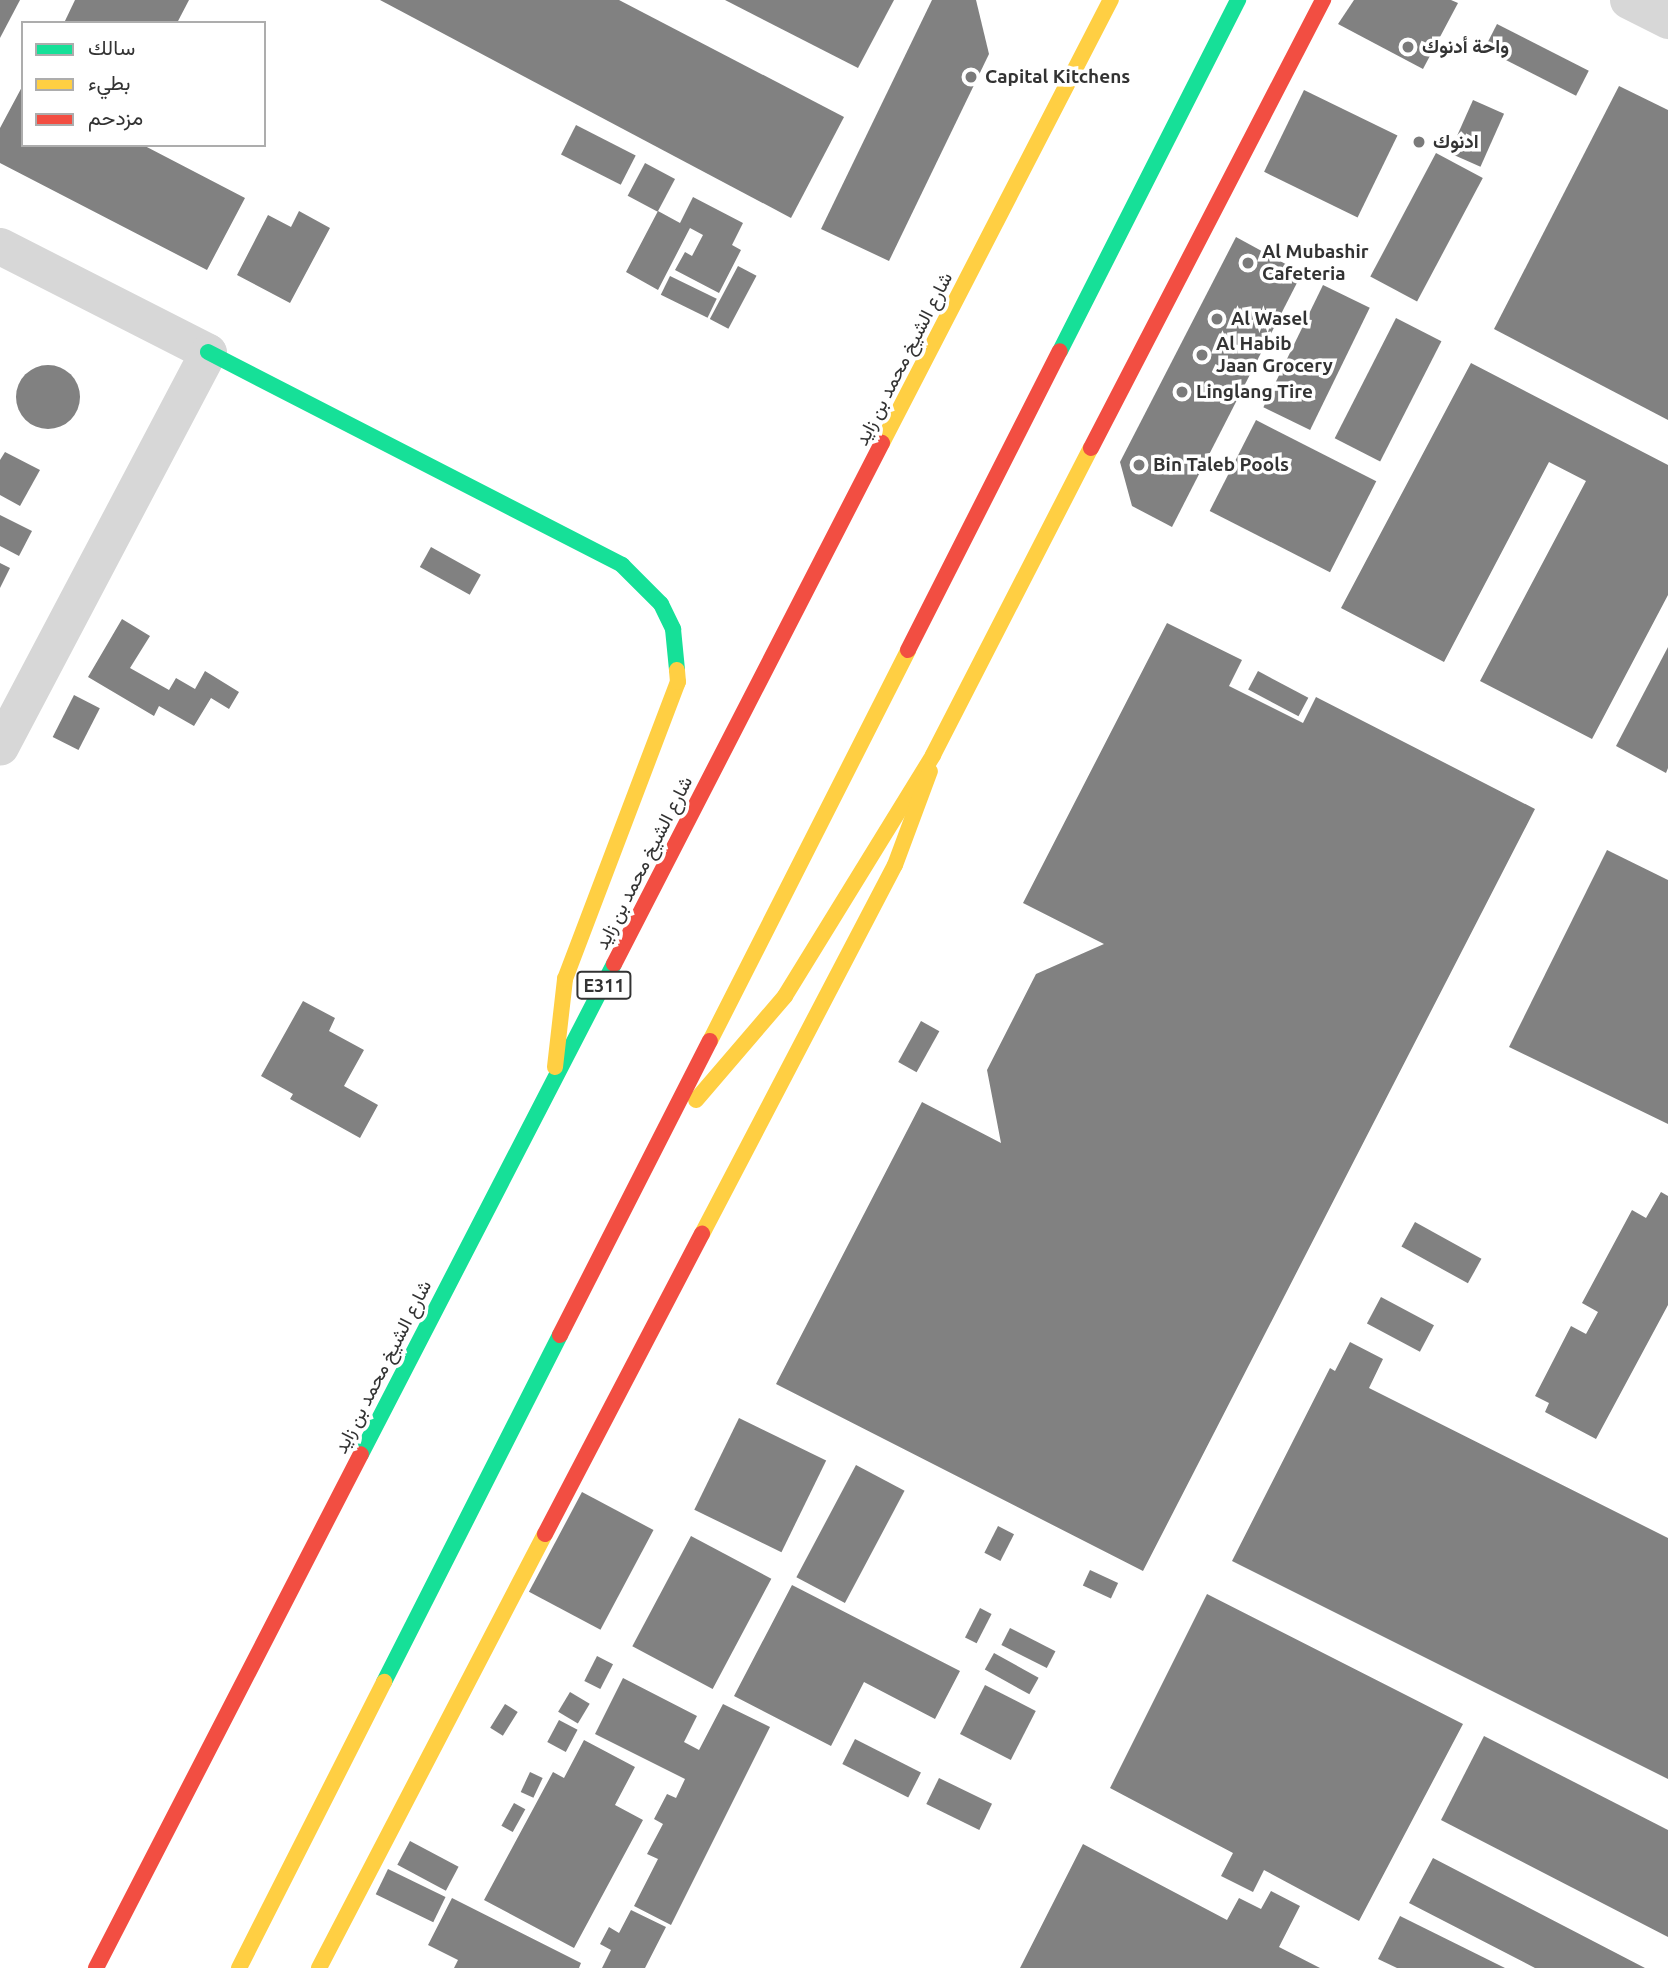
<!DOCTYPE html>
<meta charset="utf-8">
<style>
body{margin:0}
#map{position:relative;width:1668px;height:1968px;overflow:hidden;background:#fff;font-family:Ubuntu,Vazirmatn,sans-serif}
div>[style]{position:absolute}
.building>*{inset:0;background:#818181;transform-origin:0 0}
.round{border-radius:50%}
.street>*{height:37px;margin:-18.5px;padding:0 18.5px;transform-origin:18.5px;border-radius:18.5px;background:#d7d7d7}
.fast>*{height:16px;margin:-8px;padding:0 8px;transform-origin:8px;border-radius:8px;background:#16e098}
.slow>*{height:16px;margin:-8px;padding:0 8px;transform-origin:8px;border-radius:8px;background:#ffcf43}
.jam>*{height:16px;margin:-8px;padding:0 8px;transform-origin:8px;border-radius:8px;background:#f24e42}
.dots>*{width:19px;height:19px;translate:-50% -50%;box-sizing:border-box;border:4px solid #fff;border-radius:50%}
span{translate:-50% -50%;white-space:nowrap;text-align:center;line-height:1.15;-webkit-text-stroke:7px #fff;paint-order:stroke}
.shield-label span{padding:2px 5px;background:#fff;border:2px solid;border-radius:5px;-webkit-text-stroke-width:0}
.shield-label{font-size:18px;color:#333;font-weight:700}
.poi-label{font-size:19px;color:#333;font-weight:700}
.left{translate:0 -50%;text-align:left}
.street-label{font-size:19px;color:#333}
.legend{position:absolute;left:21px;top:21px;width:245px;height:126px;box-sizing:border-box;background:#fff;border:2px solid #adadad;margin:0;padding:9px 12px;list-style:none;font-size:21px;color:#333}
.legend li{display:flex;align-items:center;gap:14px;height:35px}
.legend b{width:35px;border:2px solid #adadad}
</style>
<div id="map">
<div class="building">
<i style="clip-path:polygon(0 0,20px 0,0 38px)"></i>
<i style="clip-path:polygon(75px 0,189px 0,177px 23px,64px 23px)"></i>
<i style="clip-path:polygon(380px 0,619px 0,844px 117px,791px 218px)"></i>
<i style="clip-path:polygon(725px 0,894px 0,858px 68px)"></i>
<i style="clip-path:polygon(932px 0,976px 0,989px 54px,889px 261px,821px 229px)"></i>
<i style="clip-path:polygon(1354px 0,1451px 0,1458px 3px,1423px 69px,1338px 24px)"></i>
<i style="left:1497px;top:24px;width:103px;height:28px;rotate:27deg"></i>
<i style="clip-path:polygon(23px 85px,23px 145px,143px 145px,245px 198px,207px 270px,0 163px,0 128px)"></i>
<i style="clip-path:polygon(1619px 86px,1668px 110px,1668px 420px,1494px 329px)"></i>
<i style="left:1304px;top:90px;width:104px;height:91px;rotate:26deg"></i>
<i style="left:1473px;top:100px;width:34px;height:58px;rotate:24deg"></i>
<i style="left:576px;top:125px;width:67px;height:33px;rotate:27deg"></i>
<i style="left:1436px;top:153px;width:53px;height:140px;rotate:28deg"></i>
<i style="left:645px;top:163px;width:34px;height:37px;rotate:28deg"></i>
<i style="clip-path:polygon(693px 197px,743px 223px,732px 245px,741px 250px,719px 293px,675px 270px,685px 252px,692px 256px,703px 235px,690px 228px,658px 290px,626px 272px,658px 211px,680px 223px)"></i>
<i style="clip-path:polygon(299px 211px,330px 228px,290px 303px,237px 275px,268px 215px,291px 227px)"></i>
<i style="clip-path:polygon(1236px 237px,1302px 273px,1172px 527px,1132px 506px,1120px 462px)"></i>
<i style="left:738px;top:266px;width:21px;height:60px;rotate:28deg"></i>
<i style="left:670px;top:276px;width:52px;height:21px;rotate:26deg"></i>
<i style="left:1323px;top:285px;width:52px;height:136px;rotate:26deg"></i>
<i style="left:1396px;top:318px;width:51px;height:135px;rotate:27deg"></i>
<i style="clip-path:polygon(1471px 363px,1668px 465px,1668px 595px,1592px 739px,1480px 681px,1586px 481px,1549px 462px,1444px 662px,1341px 608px)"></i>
<i class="round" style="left:16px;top:365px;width:64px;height:64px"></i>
<i style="left:1256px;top:420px;width:135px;height:102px;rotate:27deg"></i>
<i style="clip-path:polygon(5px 452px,40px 470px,20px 506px,0 495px,0 460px)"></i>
<i style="clip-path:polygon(0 515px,32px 531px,19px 556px,0 546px)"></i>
<i style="left:431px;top:547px;width:57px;height:23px;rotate:29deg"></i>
<i style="clip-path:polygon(0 563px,10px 568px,0 588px)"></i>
<i style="clip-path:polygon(122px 619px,150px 636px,130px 668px,169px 690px,176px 678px,195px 689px,205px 671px,239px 692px,229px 709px,211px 698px,194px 726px,159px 706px,154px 716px,88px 677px)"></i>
<i style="clip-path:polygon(1167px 623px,1242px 660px,1229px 686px,1303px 723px,1316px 697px,1535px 809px,1143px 1571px,776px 1384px,922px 1102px,1001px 1143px,987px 1070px,1036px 974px,1104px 944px,1023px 903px)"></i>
<i style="clip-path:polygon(1668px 647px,1668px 768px,1666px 773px,1616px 746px)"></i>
<i style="left:1258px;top:671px;width:57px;height:21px;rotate:28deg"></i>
<i style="left:74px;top:695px;width:29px;height:47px;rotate:27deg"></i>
<i style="clip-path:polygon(1607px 850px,1668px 880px,1668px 1124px,1509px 1047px)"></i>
<i style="clip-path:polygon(303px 1001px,335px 1018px,329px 1031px,364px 1050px,344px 1086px,378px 1105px,360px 1138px,290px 1099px,293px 1094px,261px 1076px)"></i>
<i style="left:921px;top:1021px;width:21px;height:47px;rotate:29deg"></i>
<i style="clip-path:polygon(1661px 1192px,1668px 1196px,1668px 1305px,1596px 1439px,1545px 1412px,1549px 1403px,1535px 1396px,1571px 1326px,1586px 1334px,1598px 1312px,1582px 1303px,1632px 1210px,1646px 1218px)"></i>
<i style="left:1415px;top:1222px;width:76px;height:28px;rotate:29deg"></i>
<i style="left:1381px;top:1297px;width:60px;height:30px;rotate:28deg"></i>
<i style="clip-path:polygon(1350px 1342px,1383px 1359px,1369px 1388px,1668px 1538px,1668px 1779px,1232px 1561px,1330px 1368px,1335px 1371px)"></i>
<i style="left:739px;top:1418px;width:97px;height:102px;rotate:26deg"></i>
<i style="left:856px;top:1465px;width:55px;height:127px;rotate:28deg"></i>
<i style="left:582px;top:1492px;width:81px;height:113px;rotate:28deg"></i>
<i style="left:998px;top:1526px;width:18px;height:30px;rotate:27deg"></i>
<i style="left:691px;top:1536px;width:91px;height:125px;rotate:28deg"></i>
<i style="left:1090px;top:1570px;width:31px;height:17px;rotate:25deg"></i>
<i style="clip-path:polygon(792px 1585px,960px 1671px,935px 1719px,864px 1682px,831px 1746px,734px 1696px)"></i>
<i style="clip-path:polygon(1207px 1594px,1463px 1724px,1359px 1921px,1264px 1870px,1253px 1892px,1221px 1876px,1233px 1853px,1110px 1788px)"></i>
<i style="left:980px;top:1608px;width:13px;height:33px;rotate:27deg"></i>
<i style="left:1010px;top:1628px;width:51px;height:19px;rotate:27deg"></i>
<i style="left:994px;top:1653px;width:51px;height:19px;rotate:29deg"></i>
<i style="left:597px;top:1656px;width:18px;height:28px;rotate:27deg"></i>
<i style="clip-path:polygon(623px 1678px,697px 1716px,684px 1742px,699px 1750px,723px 1704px,770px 1727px,671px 1925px,634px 1906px,658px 1859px,647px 1854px,663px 1824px,654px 1819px,667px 1794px,676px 1798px,685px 1779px,595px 1734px)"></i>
<i style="left:985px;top:1685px;width:57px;height:55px;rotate:27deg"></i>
<i style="left:570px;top:1692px;width:23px;height:23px;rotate:31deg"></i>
<i style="left:505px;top:1704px;width:15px;height:28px;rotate:32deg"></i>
<i style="left:559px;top:1720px;width:21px;height:25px;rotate:28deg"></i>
<i style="clip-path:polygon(1484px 1736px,1668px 1830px,1668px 1937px,1441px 1820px)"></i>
<i style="left:855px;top:1739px;width:74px;height:28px;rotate:27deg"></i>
<i style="clip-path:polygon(584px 1740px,635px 1767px,615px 1805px,643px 1820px,574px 1948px,484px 1900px,553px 1772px,564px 1778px)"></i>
<i style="left:530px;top:1772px;width:14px;height:22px;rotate:25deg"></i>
<i style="left:939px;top:1778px;width:59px;height:29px;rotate:26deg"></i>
<i style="left:514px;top:1803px;width:13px;height:26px;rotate:29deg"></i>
<i style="left:410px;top:1841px;width:55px;height:27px;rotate:28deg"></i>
<i style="clip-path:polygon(1083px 1844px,1227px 1920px,1239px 1898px,1261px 1909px,1271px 1891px,1300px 1906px,1279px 1947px,1320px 1968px,1020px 1968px)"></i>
<i style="clip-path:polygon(1433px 1858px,1618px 1954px,1645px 1968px,1535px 1968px,1409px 1903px)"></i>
<i style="left:388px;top:1869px;width:64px;height:28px;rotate:26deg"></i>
<i style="clip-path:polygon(452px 1898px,581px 1963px,579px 1968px,454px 1968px,458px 1960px,428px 1945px)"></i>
<i style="clip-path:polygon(631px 1910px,666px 1927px,645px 1968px,602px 1968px,611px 1950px,600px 1944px,609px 1927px,619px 1933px)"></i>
<i style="clip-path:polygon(1400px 1916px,1505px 1968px,1397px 1968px,1378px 1959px)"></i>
</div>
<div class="street">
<i style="left:1628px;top:0;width:45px;rotate:26.6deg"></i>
<i style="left:0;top:246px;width:233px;rotate:27deg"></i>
<i style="left:208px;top:352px;width:446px;rotate:117.8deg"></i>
</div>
<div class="fast">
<i style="left:1060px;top:351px;width:394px;rotate:-63.1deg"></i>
<i style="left:208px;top:352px;width:466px;rotate:27.2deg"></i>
<i style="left:622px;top:565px;width:55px;rotate:45deg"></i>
<i style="left:661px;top:604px;width:28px;rotate:64deg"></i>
<i style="left:673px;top:629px;width:41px;rotate:84.4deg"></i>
<i style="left:361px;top:1454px;width:551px;rotate:-62.69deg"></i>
<i style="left:384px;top:1682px;width:389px;rotate:-63.1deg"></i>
</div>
<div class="slow">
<i style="left:882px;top:443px;width:499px;rotate:-62.7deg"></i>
<i style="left:933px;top:755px;width:345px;rotate:-62.8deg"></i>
<i style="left:710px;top:1041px;width:438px;rotate:-63.1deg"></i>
<i style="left:555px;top:1067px;width:89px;rotate:-83.5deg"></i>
<i style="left:565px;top:979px;width:318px;rotate:-69.2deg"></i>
<i style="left:678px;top:682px;width:12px;rotate:-95deg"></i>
<i style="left:696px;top:1100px;width:137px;rotate:-49.4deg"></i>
<i style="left:785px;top:996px;width:283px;rotate:-58.4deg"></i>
<i style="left:702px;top:1234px;width:416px;rotate:-62.4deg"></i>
<i style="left:895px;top:865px;width:100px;rotate:-69.6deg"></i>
<i style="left:239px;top:1968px;width:321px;rotate:-63.1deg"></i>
<i style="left:319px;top:1968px;width:489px;rotate:-62.5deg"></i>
</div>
<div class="jam">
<i style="left:1091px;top:448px;width:505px;rotate:-62.62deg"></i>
<i style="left:908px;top:650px;width:335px;rotate:-63.1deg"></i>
<i style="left:614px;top:964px;width:586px;rotate:-62.78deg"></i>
<i style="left:560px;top:1335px;width:330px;rotate:-63deg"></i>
<i style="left:545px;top:1534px;width:339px;rotate:-62.4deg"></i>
<i style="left:96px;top:1968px;width:578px;rotate:-62.73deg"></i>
</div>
<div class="dots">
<i style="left:1408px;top:47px;background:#7a7a7a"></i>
<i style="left:971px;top:77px;background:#7a7a7a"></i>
<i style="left:1419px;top:142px;background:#7a7a7a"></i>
<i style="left:1248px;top:263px;background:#7a7a7a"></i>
<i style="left:1217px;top:319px;background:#7a7a7a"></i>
<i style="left:1202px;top:355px;background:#7a7a7a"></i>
<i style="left:1182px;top:392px;background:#7a7a7a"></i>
<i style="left:1139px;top:465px;background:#7a7a7a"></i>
</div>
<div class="shield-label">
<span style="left:604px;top:985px">E311</span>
</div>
<div class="poi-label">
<span class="left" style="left:1422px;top:47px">واحة أدنوك</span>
<span class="left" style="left:985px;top:77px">Capital Kitchens</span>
<span class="left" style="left:1433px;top:142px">ادنوك</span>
<span class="left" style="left:1262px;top:263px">Al Mubashir<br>Cafeteria</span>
<span class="left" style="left:1231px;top:319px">Al Wasel</span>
<span class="left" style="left:1216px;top:355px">Al Habib<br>Jaan Grocery</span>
<span class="left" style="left:1196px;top:392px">Linglang Tire</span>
<span class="left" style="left:1153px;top:465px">Bin Taleb Pools</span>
</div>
<div class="street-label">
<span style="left:904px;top:359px;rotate:-63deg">شارع الشيخ محمد بن زايد</span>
<span style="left:644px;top:863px;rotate:-63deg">شارع الشيخ محمد بن زايد</span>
<span style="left:383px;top:1367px;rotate:-63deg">شارع الشيخ محمد بن زايد</span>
</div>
<ul class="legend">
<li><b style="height:9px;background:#16e098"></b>سالك</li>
<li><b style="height:9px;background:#ffcf43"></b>بطيء</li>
<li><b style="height:9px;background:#f24e42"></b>مزدحم</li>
</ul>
</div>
